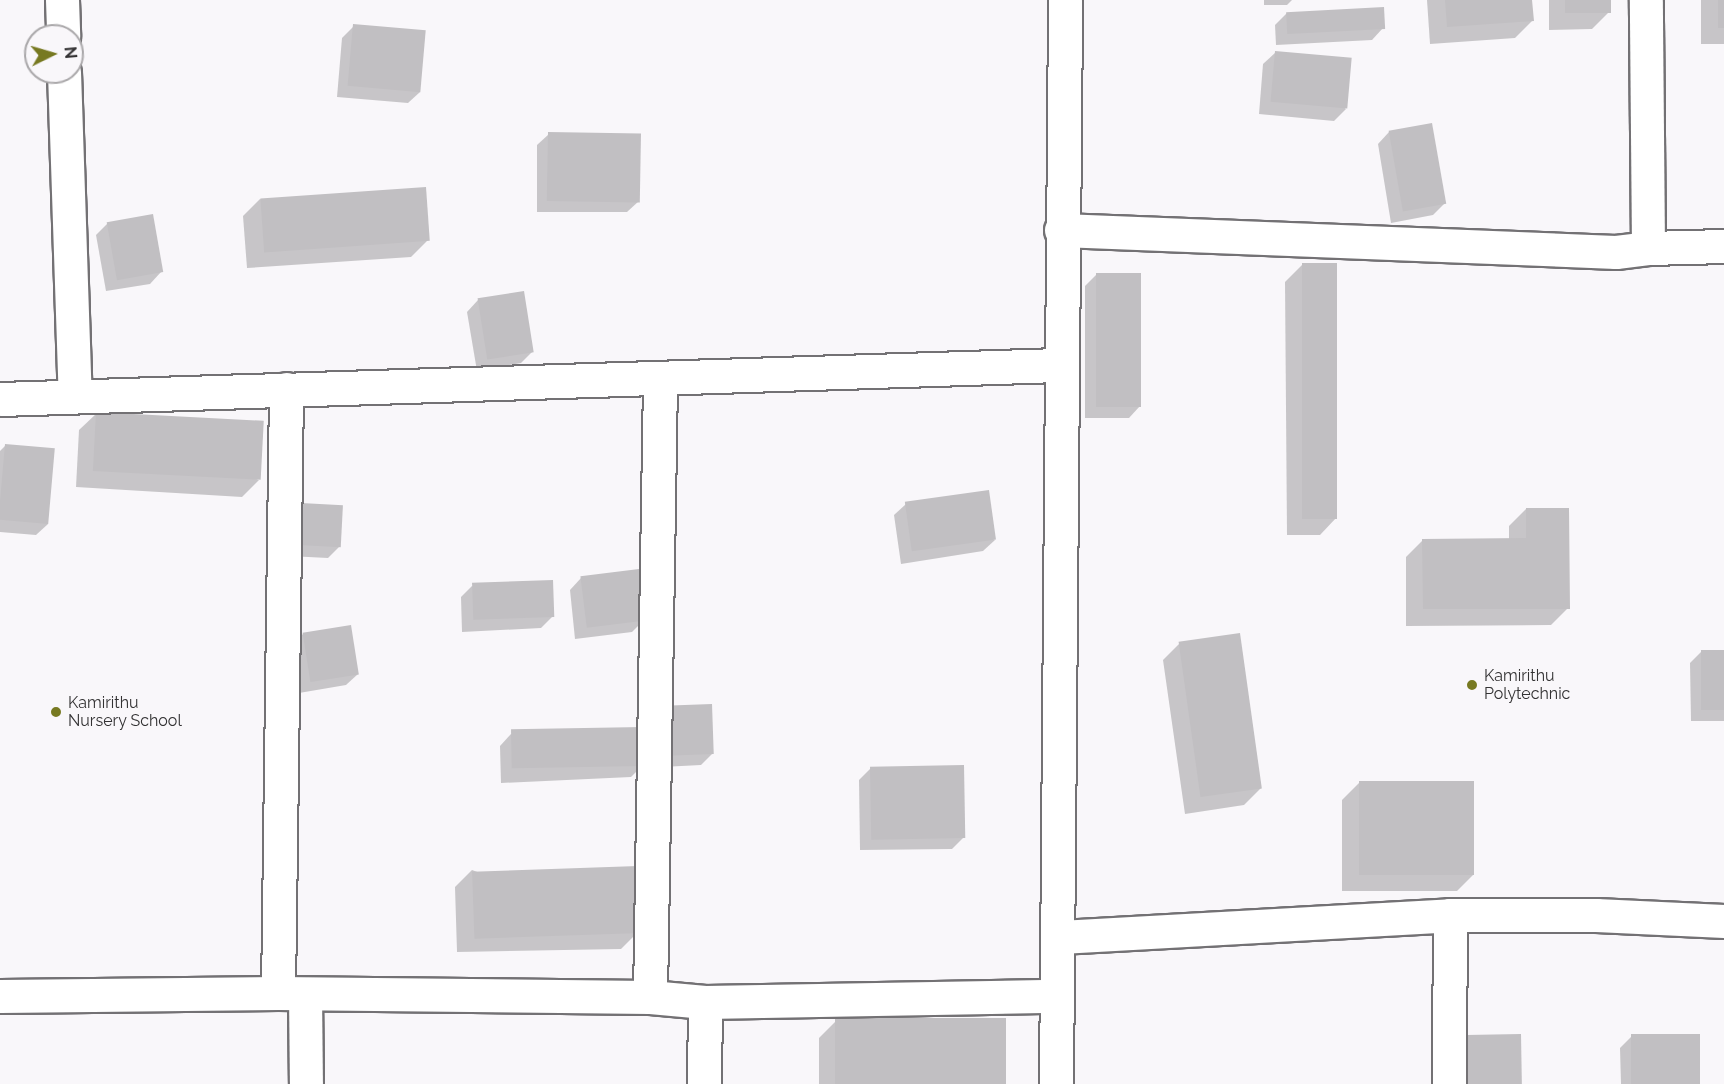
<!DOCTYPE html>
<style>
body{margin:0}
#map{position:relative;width:1724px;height:1084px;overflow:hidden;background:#f9f7fa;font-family:Raleway,sans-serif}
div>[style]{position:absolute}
.shadow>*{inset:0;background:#0003;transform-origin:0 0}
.building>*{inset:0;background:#c1bfc2;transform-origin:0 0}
.roads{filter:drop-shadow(2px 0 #737174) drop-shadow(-2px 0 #737174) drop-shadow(0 2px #737174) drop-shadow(0 -2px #737174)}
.street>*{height:33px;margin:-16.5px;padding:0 16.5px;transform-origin:16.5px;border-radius:16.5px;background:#fff}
.dots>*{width:16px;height:16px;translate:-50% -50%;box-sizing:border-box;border:3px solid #f9f7fa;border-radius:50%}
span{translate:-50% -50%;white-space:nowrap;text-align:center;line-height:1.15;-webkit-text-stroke:5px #f9f7fa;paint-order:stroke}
.poi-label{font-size:16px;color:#333233}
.left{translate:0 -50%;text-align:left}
.north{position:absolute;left:24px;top:24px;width:60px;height:60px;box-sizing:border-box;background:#f9f7fa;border:2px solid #aaa8aa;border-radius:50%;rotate:85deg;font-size:16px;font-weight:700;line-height:24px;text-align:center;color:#333233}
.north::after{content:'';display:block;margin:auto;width:21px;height:27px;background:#777921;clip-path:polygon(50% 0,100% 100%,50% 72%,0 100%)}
</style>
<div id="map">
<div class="shadow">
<i style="clip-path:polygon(1264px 0,1292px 0,1287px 5px,1264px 5px)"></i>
<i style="clip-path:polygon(1427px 0,1531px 0,1532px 21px,1515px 38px,1430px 44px)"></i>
<i style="clip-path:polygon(1549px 0,1609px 0,1609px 12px,1592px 29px,1549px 30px)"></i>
<i style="left:1701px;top:0;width:23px;height:44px"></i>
<i style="clip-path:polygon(1287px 13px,1383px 28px,1372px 40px,1276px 45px,1275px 25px)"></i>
<i style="clip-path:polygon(354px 26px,420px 92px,408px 103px,337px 97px,342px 38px)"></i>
<i style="clip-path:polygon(1275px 53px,1346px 109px,1334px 121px,1259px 114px,1263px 64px)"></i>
<i style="clip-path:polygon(1389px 132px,1445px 203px,1433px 215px,1391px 223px,1378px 144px)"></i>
<i style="clip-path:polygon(549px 134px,639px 201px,627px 212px,537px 212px,537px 145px)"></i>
<i style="clip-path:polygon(260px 199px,428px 240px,411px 257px,247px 268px,243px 216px)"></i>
<i style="clip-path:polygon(108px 223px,161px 272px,150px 284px,106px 291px,96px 235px)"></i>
<i style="clip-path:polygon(1302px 265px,1337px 517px,1320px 535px,1287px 535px,1285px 282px)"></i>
<i style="clip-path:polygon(1096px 275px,1140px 406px,1129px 418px,1085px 418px,1085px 286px)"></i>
<i style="clip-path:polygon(478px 300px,533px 351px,521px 363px,477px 371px,467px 312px)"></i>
<i style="clip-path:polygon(97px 413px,259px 480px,242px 497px,76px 487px,79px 430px)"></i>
<i style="clip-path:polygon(5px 446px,48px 524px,36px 535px,0 532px,0 451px)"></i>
<i style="clip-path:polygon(906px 504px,995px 540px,983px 551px,901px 564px,894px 515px)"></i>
<i style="clip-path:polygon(1526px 509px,1568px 608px,1551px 625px,1406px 626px,1406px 557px,1423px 540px,1509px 540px,1509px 526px)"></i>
<i style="clip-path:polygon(290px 516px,340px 546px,328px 558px,288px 556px)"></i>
<i style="clip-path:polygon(581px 578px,643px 621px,632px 632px,575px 639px,570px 590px)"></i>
<i style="clip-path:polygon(472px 586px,553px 616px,541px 628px,462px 632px,461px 597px)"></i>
<i style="clip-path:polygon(303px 634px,358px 674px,346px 685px,299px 693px,291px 645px)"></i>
<i style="clip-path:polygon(1180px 643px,1261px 788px,1244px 805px,1185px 814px,1163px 660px)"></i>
<i style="clip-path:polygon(1702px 651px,1724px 651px,1724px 721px,1691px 721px,1690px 663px)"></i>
<i style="clip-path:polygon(671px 707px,713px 753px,701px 765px,662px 767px)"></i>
<i style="clip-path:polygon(511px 734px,643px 765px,631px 777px,501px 783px,500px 746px)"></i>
<i style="clip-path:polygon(871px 768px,964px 837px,952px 849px,860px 850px,859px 780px)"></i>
<i style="clip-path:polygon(1359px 783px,1474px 874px,1457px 891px,1342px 891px,1342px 800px)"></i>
<i style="clip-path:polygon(472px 870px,638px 932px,621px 949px,457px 952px,455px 887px)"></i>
<i style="clip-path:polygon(836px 1021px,1005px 1084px,819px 1084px,819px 1038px)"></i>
<i style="clip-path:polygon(1632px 1036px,1699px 1084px,1621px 1084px,1620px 1048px)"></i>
</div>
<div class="building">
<i style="clip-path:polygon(1445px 0,1532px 0,1534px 21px,1447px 27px)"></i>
<i style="left:1565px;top:0;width:46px;height:13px"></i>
<i style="left:1718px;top:0;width:6px;height:28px"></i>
<i style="left:1384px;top:7px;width:22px;height:98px;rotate:87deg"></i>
<i style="left:353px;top:24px;width:73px;height:62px;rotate:5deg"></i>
<i style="left:1275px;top:51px;width:77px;height:51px;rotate:5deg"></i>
<i style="left:1432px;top:123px;width:82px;height:44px;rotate:80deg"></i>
<i style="left:548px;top:132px;width:93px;height:69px;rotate:1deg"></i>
<i style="left:426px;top:187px;width:54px;height:166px;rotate:86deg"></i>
<i style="left:153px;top:214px;width:59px;height:47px;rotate:80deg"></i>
<i style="left:1302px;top:263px;width:35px;height:256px"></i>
<i style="left:1096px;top:273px;width:45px;height:134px"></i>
<i style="left:524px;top:291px;width:62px;height:47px;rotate:81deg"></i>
<i style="left:96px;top:412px;width:168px;height:59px;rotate:3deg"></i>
<i style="left:5px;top:444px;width:50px;height:76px;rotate:5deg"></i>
<i style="left:989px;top:490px;width:50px;height:85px;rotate:82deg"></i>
<i style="left:301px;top:503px;width:42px;height:42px;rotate:3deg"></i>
<i style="clip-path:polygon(1526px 508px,1569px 508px,1570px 609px,1423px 609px,1422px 539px,1526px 538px)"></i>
<i style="left:639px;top:569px;width:52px;height:59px;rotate:83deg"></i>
<i style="left:553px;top:580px;width:37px;height:81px;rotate:88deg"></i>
<i style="left:351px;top:625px;width:50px;height:49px;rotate:81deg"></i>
<i style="left:1240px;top:633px;width:157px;height:62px;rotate:82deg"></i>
<i style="left:1701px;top:650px;width:23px;height:60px"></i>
<i style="left:712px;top:704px;width:50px;height:41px;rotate:88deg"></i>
<i style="left:643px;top:727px;width:39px;height:132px;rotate:89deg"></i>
<i style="left:964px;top:765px;width:73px;height:94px;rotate:89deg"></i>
<i style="left:1359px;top:781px;width:115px;height:94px"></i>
<i style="left:638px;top:866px;width:67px;height:166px;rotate:88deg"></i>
<i style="left:1006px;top:1018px;width:66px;height:171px;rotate:90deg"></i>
<i style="left:1521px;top:1034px;width:50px;height:55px;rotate:89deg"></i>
<i style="left:1631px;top:1034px;width:69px;height:50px"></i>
</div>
<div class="roads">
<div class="street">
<i style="left:62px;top:0;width:36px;rotate:88deg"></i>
<i style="left:64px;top:72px;width:324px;rotate:88.1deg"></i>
<i style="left:1061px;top:230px;width:555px;rotate:2.27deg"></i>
<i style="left:1616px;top:252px;width:32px;rotate:-7deg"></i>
<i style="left:1648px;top:248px;width:248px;rotate:-90.5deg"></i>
<i style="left:1648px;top:248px;width:76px;rotate:-1.5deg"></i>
<i style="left:0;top:399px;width:1061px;rotate:-1.84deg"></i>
<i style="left:1060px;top:937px;width:391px;rotate:-3.2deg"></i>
<i style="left:1450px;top:915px;width:146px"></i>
<i style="left:1596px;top:915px;width:128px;rotate:2.7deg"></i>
<i style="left:278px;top:993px;width:604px;rotate:-89.24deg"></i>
<i style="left:305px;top:994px;width:90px;rotate:89.4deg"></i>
<i style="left:0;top:996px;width:278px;rotate:-0.6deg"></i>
<i style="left:278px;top:993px;width:372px;rotate:0.6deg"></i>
<i style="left:650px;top:997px;width:55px;rotate:5.2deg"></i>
<i style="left:705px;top:1002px;width:352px;rotate:-1deg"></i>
<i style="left:650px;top:997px;width:617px;rotate:-89.07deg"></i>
<i style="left:704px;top:1084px;width:82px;rotate:-89.3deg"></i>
<i style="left:1056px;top:1084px;width:1084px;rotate:-89.52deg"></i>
<i style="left:1449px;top:1084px;width:169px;rotate:-89.7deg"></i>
</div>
</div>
<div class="dots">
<i style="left:1472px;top:685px;background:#777921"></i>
<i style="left:56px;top:712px;background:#777921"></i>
</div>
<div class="poi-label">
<span class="left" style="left:1484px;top:685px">Kamirithu<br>Polytechnic</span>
<span class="left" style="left:68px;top:712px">Kamirithu<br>Nursery School</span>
</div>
<div class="north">N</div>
</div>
